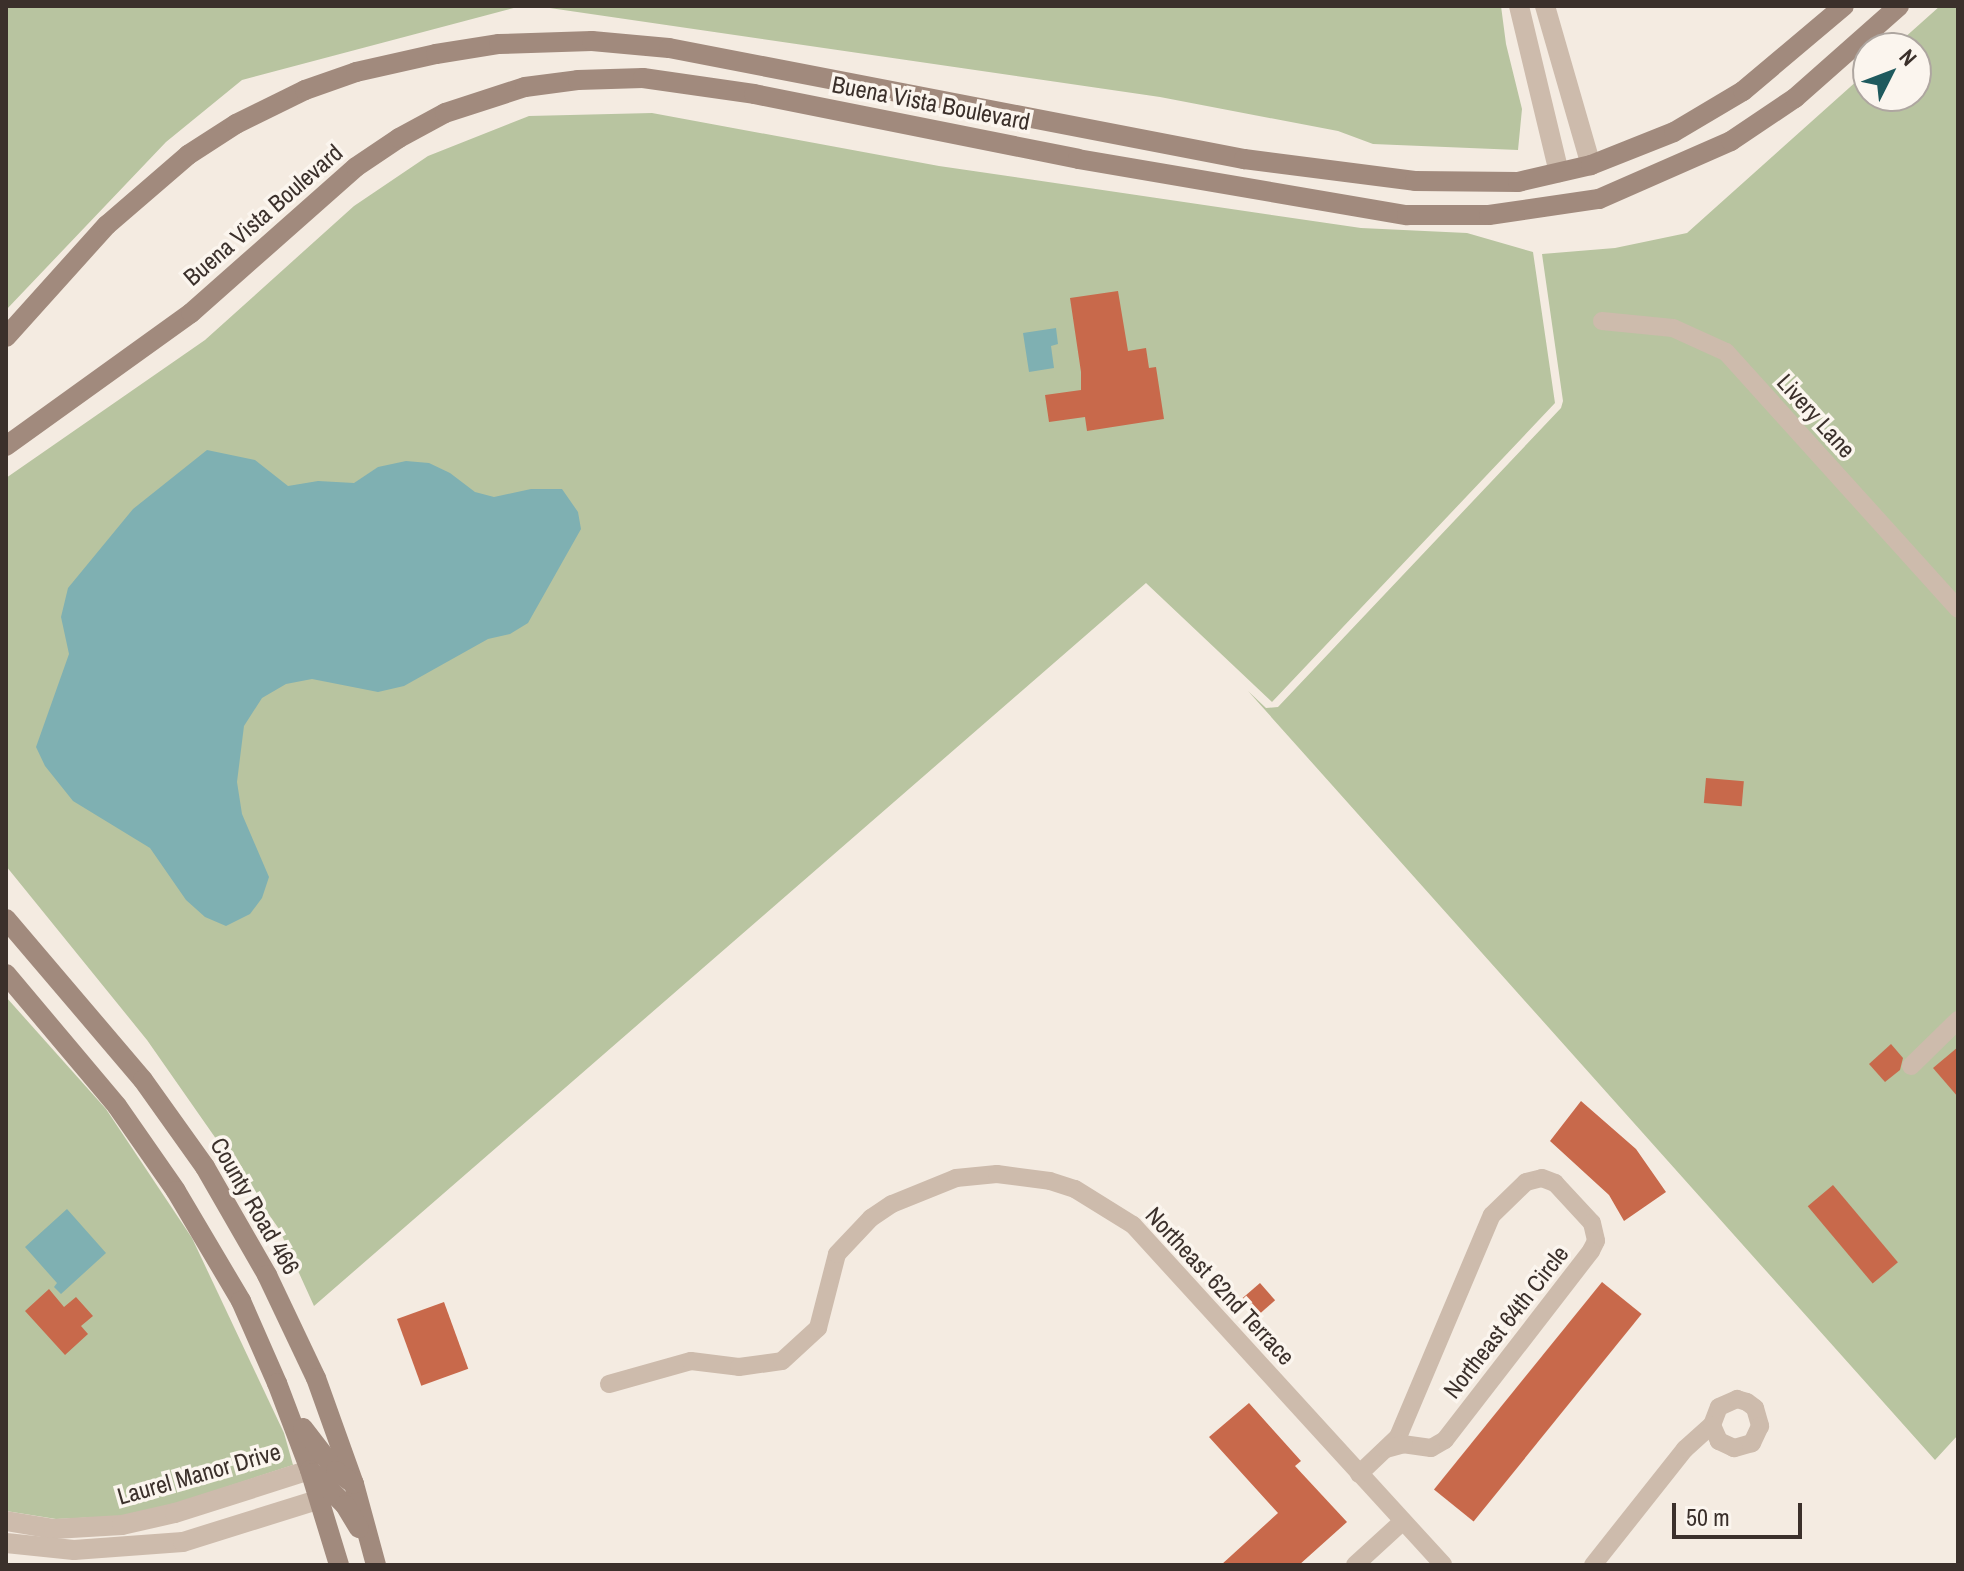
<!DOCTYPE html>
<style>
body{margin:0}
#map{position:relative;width:1964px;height:1571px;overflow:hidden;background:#f4ebe1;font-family:"Archivo Narrow",sans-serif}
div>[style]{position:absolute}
.green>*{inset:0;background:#b8c4a0}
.water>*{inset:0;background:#7fb0b2}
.building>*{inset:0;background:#c8694b;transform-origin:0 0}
.minor>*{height:18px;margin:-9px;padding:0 9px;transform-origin:9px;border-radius:9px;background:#cdbbac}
.tertiary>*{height:20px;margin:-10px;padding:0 10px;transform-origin:10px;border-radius:10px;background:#cdbbac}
.secondary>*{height:20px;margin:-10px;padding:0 10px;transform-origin:10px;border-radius:10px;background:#a18a7d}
span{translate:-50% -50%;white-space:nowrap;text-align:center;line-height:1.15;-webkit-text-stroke:7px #fbf5ee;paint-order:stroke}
.street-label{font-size:24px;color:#3b302b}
.frame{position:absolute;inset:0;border:8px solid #3b302b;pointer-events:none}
.north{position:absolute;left:1852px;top:32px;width:80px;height:80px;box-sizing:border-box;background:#fbf5ee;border:2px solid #aea6a0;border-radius:50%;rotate:48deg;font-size:22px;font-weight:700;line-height:32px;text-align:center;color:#3b302b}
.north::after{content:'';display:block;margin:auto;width:28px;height:36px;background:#1f5a5e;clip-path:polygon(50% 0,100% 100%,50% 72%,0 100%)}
.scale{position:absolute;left:1672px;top:1503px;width:130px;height:36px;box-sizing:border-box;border:4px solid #3b302b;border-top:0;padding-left:10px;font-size:24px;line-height:28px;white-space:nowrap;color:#3b302b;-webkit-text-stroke:6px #fbf5ee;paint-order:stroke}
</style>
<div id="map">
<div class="green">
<i style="clip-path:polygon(6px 6px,521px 6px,242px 80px,166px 142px,6px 310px)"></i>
<i style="clip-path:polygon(536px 6px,1501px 6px,1506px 44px,1522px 109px,1518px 150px,1373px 144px,1338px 131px,1160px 97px)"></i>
<i style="clip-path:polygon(1940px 6px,1958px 6px,1958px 1435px,1935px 1460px,1248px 691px,1266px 708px,1278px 707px,1561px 408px,1563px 401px,1542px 254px,1615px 248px,1687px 233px,1868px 71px,1868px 96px,1916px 96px,1916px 48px,1893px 48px)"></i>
<i style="clip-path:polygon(652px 113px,939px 166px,1361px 228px,1467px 233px,1533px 252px,1555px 403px,1272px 702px,1146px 583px,314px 1306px,279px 1229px,147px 1040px,6px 866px,6px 478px,205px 340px,354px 206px,428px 156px,529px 116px)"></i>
<i style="clip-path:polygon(6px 997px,106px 1109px,192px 1238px,284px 1433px,293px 1465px,174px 1504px,122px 1516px,56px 1519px,6px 1511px)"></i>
</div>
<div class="water">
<i style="clip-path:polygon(1056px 328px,1058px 344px,1051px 346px,1054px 368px,1029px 372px,1023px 333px)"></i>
<i style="clip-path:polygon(207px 450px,255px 460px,288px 486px,318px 481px,354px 483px,378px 467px,406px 461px,429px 463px,450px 473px,475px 492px,494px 497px,531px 489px,562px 489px,578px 512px,581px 529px,528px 623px,510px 634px,488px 639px,404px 686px,378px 692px,312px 679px,286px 684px,262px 698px,244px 726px,237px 782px,242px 814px,269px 877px,262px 898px,250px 914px,226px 926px,205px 917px,186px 900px,150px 848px,73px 801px,45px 766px,36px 747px,69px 654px,61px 617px,68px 588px,133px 509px)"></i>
<i style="clip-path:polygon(67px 1209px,106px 1253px,61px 1294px,54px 1287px,57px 1283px,25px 1247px)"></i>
</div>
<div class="building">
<i style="clip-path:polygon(1118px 291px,1128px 351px,1146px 348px,1149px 368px,1156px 367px,1164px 419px,1087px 431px,1085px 417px,1049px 422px,1045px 395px,1081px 390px,1081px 372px,1070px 298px)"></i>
<i style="left:1706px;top:778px;width:38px;height:25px;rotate:5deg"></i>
<i style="clip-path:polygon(1891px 1044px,1903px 1058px,1900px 1070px,1885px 1082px,1869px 1064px)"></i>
<i style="clip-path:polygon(1958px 1047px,1958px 1097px,1933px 1068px)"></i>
<i style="clip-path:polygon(1581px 1101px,1636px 1149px,1666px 1192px,1624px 1221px,1609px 1195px,1550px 1141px)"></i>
<i style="left:1833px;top:1185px;width:101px;height:33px;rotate:50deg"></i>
<i style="left:1602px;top:1282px;width:51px;height:267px;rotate:39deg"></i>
<i style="left:1260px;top:1283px;width:23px;height:23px;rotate:49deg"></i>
<i style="clip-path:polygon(49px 1289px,64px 1307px,76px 1297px,93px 1316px,81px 1326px,88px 1334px,65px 1355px,25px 1311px)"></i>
<i style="left:444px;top:1302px;width:71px;height:50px;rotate:70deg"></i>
<i style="clip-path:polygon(1249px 1403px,1301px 1461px,1295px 1466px,1347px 1522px,1299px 1565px,1221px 1565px,1278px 1513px,1209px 1437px)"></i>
</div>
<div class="minor">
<i style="left:1602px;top:321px;width:71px;rotate:5.6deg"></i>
<i style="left:1673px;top:328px;width:58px;rotate:24.4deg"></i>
<i style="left:1726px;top:352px;width:346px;rotate:47.9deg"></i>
<i style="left:1911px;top:1066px;width:66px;rotate:-44.4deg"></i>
<i style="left:609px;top:1384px;width:85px;rotate:-15.7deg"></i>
<i style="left:691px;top:1361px;width:48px;rotate:7.1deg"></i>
<i style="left:739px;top:1367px;width:43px;rotate:-7.9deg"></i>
<i style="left:782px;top:1361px;width:49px;rotate:-42.5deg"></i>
<i style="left:818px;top:1328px;width:76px;rotate:-75.6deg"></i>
<i style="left:837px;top:1254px;width:50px;rotate:-46.6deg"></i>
<i style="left:871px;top:1218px;width:25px;rotate:-34deg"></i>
<i style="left:892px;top:1204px;width:69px;rotate:-22.1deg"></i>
<i style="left:956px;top:1178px;width:41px;rotate:-5.6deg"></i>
<i style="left:997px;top:1174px;width:53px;rotate:7.5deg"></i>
<i style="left:1050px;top:1181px;width:26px;rotate:18deg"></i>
<i style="left:1075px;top:1189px;width:68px;rotate:31.8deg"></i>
<i style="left:1133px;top:1225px;width:460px;rotate:47.6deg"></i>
<i style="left:1359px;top:1474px;width:54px;rotate:-43.5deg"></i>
<i style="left:1398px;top:1437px;width:241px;rotate:-67.1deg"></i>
<i style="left:1492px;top:1215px;width:47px;rotate:-44.1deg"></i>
<i style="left:1526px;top:1182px;width:16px;rotate:-14deg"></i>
<i style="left:1542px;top:1178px;width:14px;rotate:21deg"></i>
<i style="left:1555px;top:1183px;width:54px;rotate:47.2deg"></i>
<i style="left:1592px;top:1223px;width:18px;rotate:77deg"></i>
<i style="left:1596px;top:1241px;width:11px;rotate:117deg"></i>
<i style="left:1591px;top:1251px;width:239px;rotate:127.7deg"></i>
<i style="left:1445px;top:1440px;width:16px;rotate:150deg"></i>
<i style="left:1431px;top:1448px;width:27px;rotate:-172deg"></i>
<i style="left:1404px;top:1444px;width:18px;rotate:164deg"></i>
<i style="left:1355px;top:1565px;width:65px;rotate:-42.5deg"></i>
<i style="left:1593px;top:1565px;width:148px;rotate:-51.6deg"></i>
<i style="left:1685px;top:1449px;width:36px;rotate:-42deg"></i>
<i style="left:1712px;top:1425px;width:19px;rotate:-69deg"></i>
<i style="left:1719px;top:1407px;width:20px;rotate:-24deg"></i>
<i style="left:1737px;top:1399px;width:10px;rotate:17deg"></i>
<i style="left:1747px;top:1402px;width:10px;rotate:37deg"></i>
<i style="left:1755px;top:1408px;width:19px;rotate:74deg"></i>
<i style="left:1760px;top:1426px;width:19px;rotate:115deg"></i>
<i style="left:1752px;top:1443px;width:19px;rotate:164deg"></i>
<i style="left:1734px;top:1448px;width:17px;rotate:-155deg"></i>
<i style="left:1719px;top:1441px;width:17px;rotate:-114deg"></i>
</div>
<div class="tertiary">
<i style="left:1519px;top:6px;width:171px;rotate:76.5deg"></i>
<i style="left:1545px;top:6px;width:166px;rotate:73.9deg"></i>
<i style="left:6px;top:1521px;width:49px;rotate:9.5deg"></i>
<i style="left:54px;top:1529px;width:68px;rotate:-3.4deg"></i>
<i style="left:122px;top:1525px;width:54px;rotate:-12.8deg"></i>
<i style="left:175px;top:1513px;width:142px;rotate:-17.7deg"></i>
<i style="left:6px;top:1543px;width:68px;rotate:5.9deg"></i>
<i style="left:74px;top:1550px;width:109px;rotate:-4.2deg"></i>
<i style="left:183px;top:1542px;width:144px;rotate:-17.4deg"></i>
</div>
<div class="secondary">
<i style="left:6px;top:337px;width:151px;rotate:-48deg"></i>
<i style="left:107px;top:225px;width:107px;rotate:-40.8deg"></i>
<i style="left:188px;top:155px;width:57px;rotate:-32.9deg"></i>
<i style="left:236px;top:124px;width:77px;rotate:-26.2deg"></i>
<i style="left:305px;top:90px;width:54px;rotate:-19.4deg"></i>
<i style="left:356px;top:72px;width:82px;rotate:-12.7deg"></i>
<i style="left:436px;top:54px;width:64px;rotate:-9deg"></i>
<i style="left:499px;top:44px;width:93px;rotate:-1.8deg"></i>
<i style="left:592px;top:41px;width:77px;rotate:5.2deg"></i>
<i style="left:669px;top:48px;width:586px;rotate:10.93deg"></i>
<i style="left:1244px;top:159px;width:172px;rotate:7.3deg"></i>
<i style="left:1415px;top:181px;width:103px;rotate:0.6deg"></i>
<i style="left:1518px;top:182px;width:75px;rotate:-13.1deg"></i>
<i style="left:1591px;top:165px;width:89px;rotate:-21.7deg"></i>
<i style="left:1674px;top:132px;width:80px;rotate:-30.7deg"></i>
<i style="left:1743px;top:91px;width:132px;rotate:-40.1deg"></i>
<i style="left:6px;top:446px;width:228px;rotate:-35.7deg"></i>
<i style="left:191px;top:313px;width:220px;rotate:-41.5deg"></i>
<i style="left:356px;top:167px;width:52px;rotate:-34deg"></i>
<i style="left:399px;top:138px;width:52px;rotate:-28.5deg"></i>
<i style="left:445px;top:113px;width:84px;rotate:-18deg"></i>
<i style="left:525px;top:87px;width:53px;rotate:-7.5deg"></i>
<i style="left:578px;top:80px;width:65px;rotate:-1.8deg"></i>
<i style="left:643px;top:78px;width:112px;rotate:8.2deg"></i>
<i style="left:754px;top:94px;width:330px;rotate:11.3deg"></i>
<i style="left:1078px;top:159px;width:334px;rotate:9.7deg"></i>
<i style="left:1407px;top:215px;width:82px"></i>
<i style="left:1489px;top:215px;width:111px;rotate:-8.3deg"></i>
<i style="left:1599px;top:199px;width:144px;rotate:-23.7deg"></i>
<i style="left:1731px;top:141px;width:77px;rotate:-33.9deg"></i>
<i style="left:1795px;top:98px;width:139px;rotate:-41.5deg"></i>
<i style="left:6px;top:919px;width:211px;rotate:49.6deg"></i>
<i style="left:143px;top:1080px;width:107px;rotate:54.5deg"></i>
<i style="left:205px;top:1167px;width:125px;rotate:60.1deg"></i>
<i style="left:267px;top:1275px;width:114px;rotate:64.6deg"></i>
<i style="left:316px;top:1378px;width:113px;rotate:70.3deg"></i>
<i style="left:354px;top:1484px;width:84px;rotate:74.8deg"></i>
<i style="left:6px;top:974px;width:172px;rotate:49.9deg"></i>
<i style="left:117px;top:1106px;width:103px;rotate:55.2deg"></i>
<i style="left:176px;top:1191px;width:128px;rotate:59.4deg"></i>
<i style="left:241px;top:1301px;width:90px;rotate:66.3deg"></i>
<i style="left:277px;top:1383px;width:93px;rotate:69.2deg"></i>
<i style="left:310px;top:1470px;width:99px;rotate:73deg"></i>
<i style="left:303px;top:1428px;width:54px;rotate:52.5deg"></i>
<i style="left:336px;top:1471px;width:22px;rotate:36deg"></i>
<i style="left:313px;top:1473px;width:45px;rotate:45deg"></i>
<i style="left:345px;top:1505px;width:27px;rotate:59deg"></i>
</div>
<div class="street-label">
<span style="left:931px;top:103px;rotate:11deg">Buena Vista Boulevard</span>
<span style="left:263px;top:215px;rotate:-41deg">Buena Vista Boulevard</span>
<span style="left:1816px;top:416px;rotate:48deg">Livery Lane</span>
<span style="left:255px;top:1206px;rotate:60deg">County Road 466</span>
<span style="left:1220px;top:1286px;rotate:47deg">Northeast 62nd Terrace</span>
<span style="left:1506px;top:1322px;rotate:-52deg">Northeast 64th Circle</span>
<span style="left:199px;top:1474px;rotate:-16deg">Laurel Manor Drive</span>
</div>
<div class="frame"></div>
<div class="north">N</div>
<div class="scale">50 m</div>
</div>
